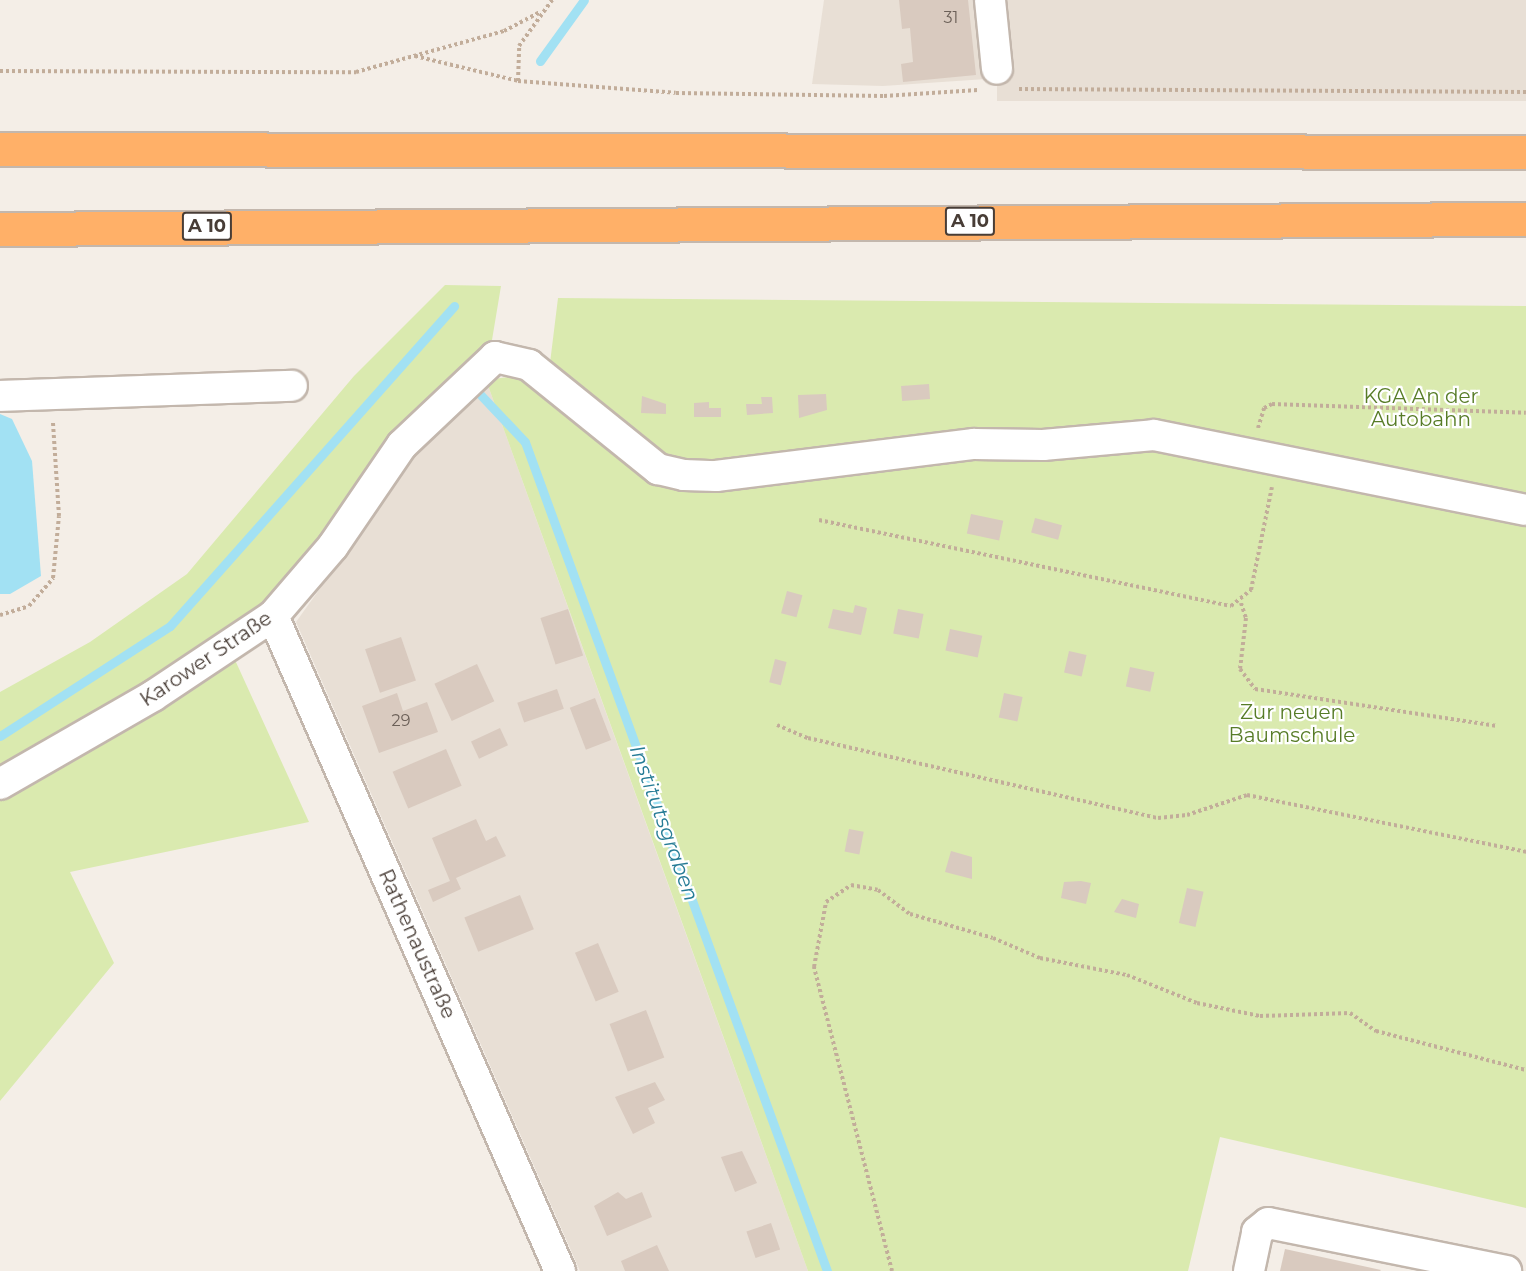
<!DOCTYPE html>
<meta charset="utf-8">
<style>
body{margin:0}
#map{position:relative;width:1526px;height:1271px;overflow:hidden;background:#f4eee7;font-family:Montserrat,sans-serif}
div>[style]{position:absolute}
.residential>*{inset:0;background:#e8dfd5;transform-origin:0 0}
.green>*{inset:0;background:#daeaaf}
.water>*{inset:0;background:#a2e1f3}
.stream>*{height:9px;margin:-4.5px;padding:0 4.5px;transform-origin:4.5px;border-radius:4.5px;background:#a2e1f3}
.building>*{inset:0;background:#d9cabf;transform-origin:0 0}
.path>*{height:4px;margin-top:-2px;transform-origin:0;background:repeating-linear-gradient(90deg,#c2ad9a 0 3px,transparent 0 6px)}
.roads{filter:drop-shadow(2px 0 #c3b7ad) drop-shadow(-2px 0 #c3b7ad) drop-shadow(0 2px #c3b7ad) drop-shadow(0 -2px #c3b7ad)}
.minor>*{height:30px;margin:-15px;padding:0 15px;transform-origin:15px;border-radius:15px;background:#fff}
.highway>*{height:33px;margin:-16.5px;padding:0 16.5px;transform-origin:16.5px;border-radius:16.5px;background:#ffb068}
span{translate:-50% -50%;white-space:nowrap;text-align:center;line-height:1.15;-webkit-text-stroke:4.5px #fff;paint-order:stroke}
.number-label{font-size:16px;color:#6c6058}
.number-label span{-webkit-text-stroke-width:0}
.shield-label span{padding:2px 4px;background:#fff;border:2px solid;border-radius:4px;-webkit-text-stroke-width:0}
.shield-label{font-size:18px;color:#483d36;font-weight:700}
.park-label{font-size:20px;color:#577c27}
.street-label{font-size:20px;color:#483d36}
.water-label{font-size:21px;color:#267c96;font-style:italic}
</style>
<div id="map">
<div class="residential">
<i style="clip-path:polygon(824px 0,983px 0,991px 69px,986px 79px,883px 86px,812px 84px)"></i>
<i style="left:997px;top:0;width:529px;height:101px"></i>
<i style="clip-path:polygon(486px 380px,657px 854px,808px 1271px,580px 1271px,296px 622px,420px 449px)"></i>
</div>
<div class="green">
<i style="clip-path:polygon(445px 285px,501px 286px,490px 352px,294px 582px,257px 614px,0 768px,0 692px,90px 642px,187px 574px,354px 376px)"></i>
<i style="clip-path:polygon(558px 298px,1526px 306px,1526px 1208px,1220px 1137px,1188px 1271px,808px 1271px,486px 380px,524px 375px,550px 363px)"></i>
<i style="clip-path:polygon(235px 660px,309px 822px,70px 872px,114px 963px,0 1101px,0 801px)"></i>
</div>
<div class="water">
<i style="clip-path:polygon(0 414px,12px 419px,32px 461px,41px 576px,10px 594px,0 594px)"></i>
</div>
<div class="stream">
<i style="left:540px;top:61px;width:75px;rotate:-54.2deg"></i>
<i style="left:476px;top:390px;width:71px;rotate:46.7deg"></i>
<i style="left:525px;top:442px;width:882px;rotate:69.98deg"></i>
<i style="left:0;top:736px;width:202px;rotate:-32.9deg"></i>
<i style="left:170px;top:626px;width:428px;rotate:-48.4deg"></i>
</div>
<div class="building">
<i style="clip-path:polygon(899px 0,968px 0,976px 75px,903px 82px,901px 64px,913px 62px,910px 28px,902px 29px)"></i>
<i style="left:929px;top:384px;width:15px;height:28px;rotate:86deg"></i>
<i style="clip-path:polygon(826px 394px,827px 410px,799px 418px,798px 395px)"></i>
<i style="clip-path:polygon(642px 396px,666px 404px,666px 414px,641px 413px)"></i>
<i style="clip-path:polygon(761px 397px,772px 397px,773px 413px,747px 415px,746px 404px,762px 404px)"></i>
<i style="clip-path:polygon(709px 402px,709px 408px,721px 408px,721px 417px,694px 417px,694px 403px)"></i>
<i style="left:971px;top:514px;width:33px;height:20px;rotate:12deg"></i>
<i style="left:1035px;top:518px;width:28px;height:15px;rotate:15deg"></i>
<i style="left:787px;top:591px;width:16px;height:23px;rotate:15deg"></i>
<i style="clip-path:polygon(855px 605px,867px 608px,861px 635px,828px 628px,833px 609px,853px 613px)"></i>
<i style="left:568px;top:609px;width:49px;height:29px;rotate:72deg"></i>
<i style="left:898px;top:609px;width:26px;height:25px;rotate:11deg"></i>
<i style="left:950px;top:629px;width:33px;height:22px;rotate:12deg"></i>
<i style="left:401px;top:637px;width:46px;height:38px;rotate:71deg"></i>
<i style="left:1069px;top:651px;width:18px;height:22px;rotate:13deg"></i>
<i style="left:775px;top:659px;width:12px;height:24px;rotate:14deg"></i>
<i style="left:477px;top:664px;width:41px;height:47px;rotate:65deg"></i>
<i style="left:1130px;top:667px;width:25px;height:20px;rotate:12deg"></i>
<i style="left:557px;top:689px;width:21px;height:42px;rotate:71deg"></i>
<i style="clip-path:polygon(397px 693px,403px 711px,427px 702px,438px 732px,379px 753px,362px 706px)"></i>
<i style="left:1004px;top:693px;width:19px;height:25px;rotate:12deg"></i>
<i style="left:595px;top:698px;width:45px;height:27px;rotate:69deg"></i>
<i style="left:500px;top:728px;width:19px;height:32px;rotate:65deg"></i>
<i style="left:446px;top:749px;width:40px;height:58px;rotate:67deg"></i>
<i style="clip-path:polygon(476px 819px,486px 841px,496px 836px,506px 856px,456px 878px,461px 889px,433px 902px,428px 890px,450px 881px,432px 838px)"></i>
<i style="left:849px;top:829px;width:15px;height:23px;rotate:11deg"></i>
<i style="clip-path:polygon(951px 851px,972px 857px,972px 879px,945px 872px)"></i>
<i style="clip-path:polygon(1081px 881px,1091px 883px,1086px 904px,1061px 898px,1064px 882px)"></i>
<i style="left:1187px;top:888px;width:17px;height:36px;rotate:13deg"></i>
<i style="left:520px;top:895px;width:37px;height:60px;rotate:68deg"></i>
<i style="clip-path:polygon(1122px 899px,1139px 904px,1136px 918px,1114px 912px)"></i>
<i style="left:598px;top:943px;width:53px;height:25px;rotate:67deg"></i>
<i style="left:646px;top:1010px;width:51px;height:39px;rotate:69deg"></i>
<i style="clip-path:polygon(655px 1082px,665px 1100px,648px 1108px,655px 1123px,633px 1134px,615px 1097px)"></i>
<i style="clip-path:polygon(742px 1151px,757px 1183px,735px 1192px,721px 1157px)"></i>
<i style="clip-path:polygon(642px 1192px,652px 1217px,607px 1236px,594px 1206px,618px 1192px,626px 1199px)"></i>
<i style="left:771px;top:1223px;width:28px;height:26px;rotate:71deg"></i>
<i style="clip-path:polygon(657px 1245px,669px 1271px,625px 1271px,621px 1261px)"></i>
<i style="clip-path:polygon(1285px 1249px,1381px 1270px,1380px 1271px,1280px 1271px)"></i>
</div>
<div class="path">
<i style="left:415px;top:56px;width:106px;rotate:13.6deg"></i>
<i style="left:518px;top:81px;width:158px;rotate:4.3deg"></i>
<i style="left:676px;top:93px;width:208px;rotate:0.8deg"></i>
<i style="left:884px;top:96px;width:94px;rotate:-3.7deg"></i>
<i style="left:0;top:71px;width:356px;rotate:0.2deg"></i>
<i style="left:356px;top:72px;width:154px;rotate:-15.5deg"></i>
<i style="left:504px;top:31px;width:41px;rotate:-27.8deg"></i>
<i style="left:518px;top:81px;width:35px;rotate:-88deg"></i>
<i style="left:519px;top:46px;width:57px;rotate:-54.3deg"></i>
<i style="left:1019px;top:89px;width:507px;rotate:0.34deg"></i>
<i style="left:1258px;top:428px;width:21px;rotate:-73deg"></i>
<i style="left:1264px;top:408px;width:9px;rotate:-27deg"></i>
<i style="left:1272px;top:404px;width:254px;rotate:2deg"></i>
<i style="left:819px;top:520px;width:421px;rotate:11.8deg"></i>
<i style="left:1231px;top:606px;width:26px;rotate:-39deg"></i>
<i style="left:1251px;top:590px;width:105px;rotate:-78.5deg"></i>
<i style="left:1241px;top:603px;width:16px;rotate:72deg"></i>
<i style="left:1246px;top:618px;width:51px;rotate:96.7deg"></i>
<i style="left:1240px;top:669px;width:25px;rotate:53deg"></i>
<i style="left:1255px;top:689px;width:245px;rotate:8.7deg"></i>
<i style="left:0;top:615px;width:30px;rotate:-17deg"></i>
<i style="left:29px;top:606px;width:37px;rotate:-49deg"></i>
<i style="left:53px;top:578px;width:62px;rotate:-84.5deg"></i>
<i style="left:59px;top:516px;width:94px;rotate:-93.7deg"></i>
<i style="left:777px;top:725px;width:34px;rotate:23deg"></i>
<i style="left:808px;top:738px;width:359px;rotate:12.9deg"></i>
<i style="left:1158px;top:818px;width:29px;rotate:-6deg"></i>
<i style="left:1187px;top:815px;width:63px;rotate:-18.4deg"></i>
<i style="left:1247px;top:795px;width:285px;rotate:11.5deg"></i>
<i style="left:892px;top:1271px;width:314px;rotate:-104.4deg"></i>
<i style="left:814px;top:967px;width:66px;rotate:-79.5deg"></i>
<i style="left:826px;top:902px;width:30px;rotate:-34deg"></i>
<i style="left:851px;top:885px;width:27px;rotate:10deg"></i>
<i style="left:878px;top:890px;width:40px;rotate:37deg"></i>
<i style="left:910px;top:914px;width:86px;rotate:16.1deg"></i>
<i style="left:993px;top:938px;width:51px;rotate:23.1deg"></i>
<i style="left:1040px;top:958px;width:89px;rotate:11.1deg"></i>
<i style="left:1127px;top:975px;width:75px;rotate:21.8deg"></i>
<i style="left:1197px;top:1003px;width:64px;rotate:11.7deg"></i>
<i style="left:1260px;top:1016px;width:90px;rotate:-1.9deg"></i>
<i style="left:1350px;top:1013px;width:32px;rotate:35deg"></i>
<i style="left:1376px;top:1031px;width:155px;rotate:14.6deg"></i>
</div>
<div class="roads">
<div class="minor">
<i style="left:990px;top:0;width:69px;rotate:84.2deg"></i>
<i style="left:0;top:396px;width:292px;rotate:-2deg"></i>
<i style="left:273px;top:616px;width:715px;rotate:66.34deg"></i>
<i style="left:0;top:784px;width:177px;rotate:-29.9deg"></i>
<i style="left:153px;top:696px;width:144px;rotate:-33.7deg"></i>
<i style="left:273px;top:616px;width:92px;rotate:-49.4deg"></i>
<i style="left:333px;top:546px;width:122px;rotate:-55.7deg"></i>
<i style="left:402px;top:445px;width:128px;rotate:-43.4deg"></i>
<i style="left:495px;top:357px;width:35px;rotate:13deg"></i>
<i style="left:529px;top:365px;width:166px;rotate:38.9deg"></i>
<i style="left:658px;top:469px;width:27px;rotate:13deg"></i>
<i style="left:684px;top:475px;width:32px;rotate:2deg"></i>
<i style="left:716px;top:476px;width:260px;rotate:-7.1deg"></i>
<i style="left:974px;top:444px;width:69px;rotate:0.8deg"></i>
<i style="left:1043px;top:445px;width:111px;rotate:-5.1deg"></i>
<i style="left:1154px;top:435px;width:379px;rotate:11.4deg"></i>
<i style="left:1249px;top:1271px;width:40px;rotate:-78deg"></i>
<i style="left:1257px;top:1232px;width:14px;rotate:-39deg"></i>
<i style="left:1268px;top:1223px;width:243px;rotate:11.4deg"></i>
</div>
<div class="highway">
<i style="left:0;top:149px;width:1526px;rotate:0.11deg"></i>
<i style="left:0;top:229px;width:1526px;rotate:-0.38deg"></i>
</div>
</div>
<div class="number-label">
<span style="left:951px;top:18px">31</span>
<span style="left:401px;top:721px">29</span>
</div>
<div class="shield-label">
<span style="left:970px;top:221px">A 10</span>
<span style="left:207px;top:226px">A 10</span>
</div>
<div class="park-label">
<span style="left:1421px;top:408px">KGA An der<br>Autobahn</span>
<span style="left:1292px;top:724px">Zur neuen<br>Baumschule</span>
</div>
<div class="street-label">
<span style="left:206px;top:659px;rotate:-34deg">Karower Straße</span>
<span style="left:417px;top:944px;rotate:66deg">Rathenaustraße</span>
</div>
<div class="water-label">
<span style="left:664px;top:823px;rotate:70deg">Institutsgraben</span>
</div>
</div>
